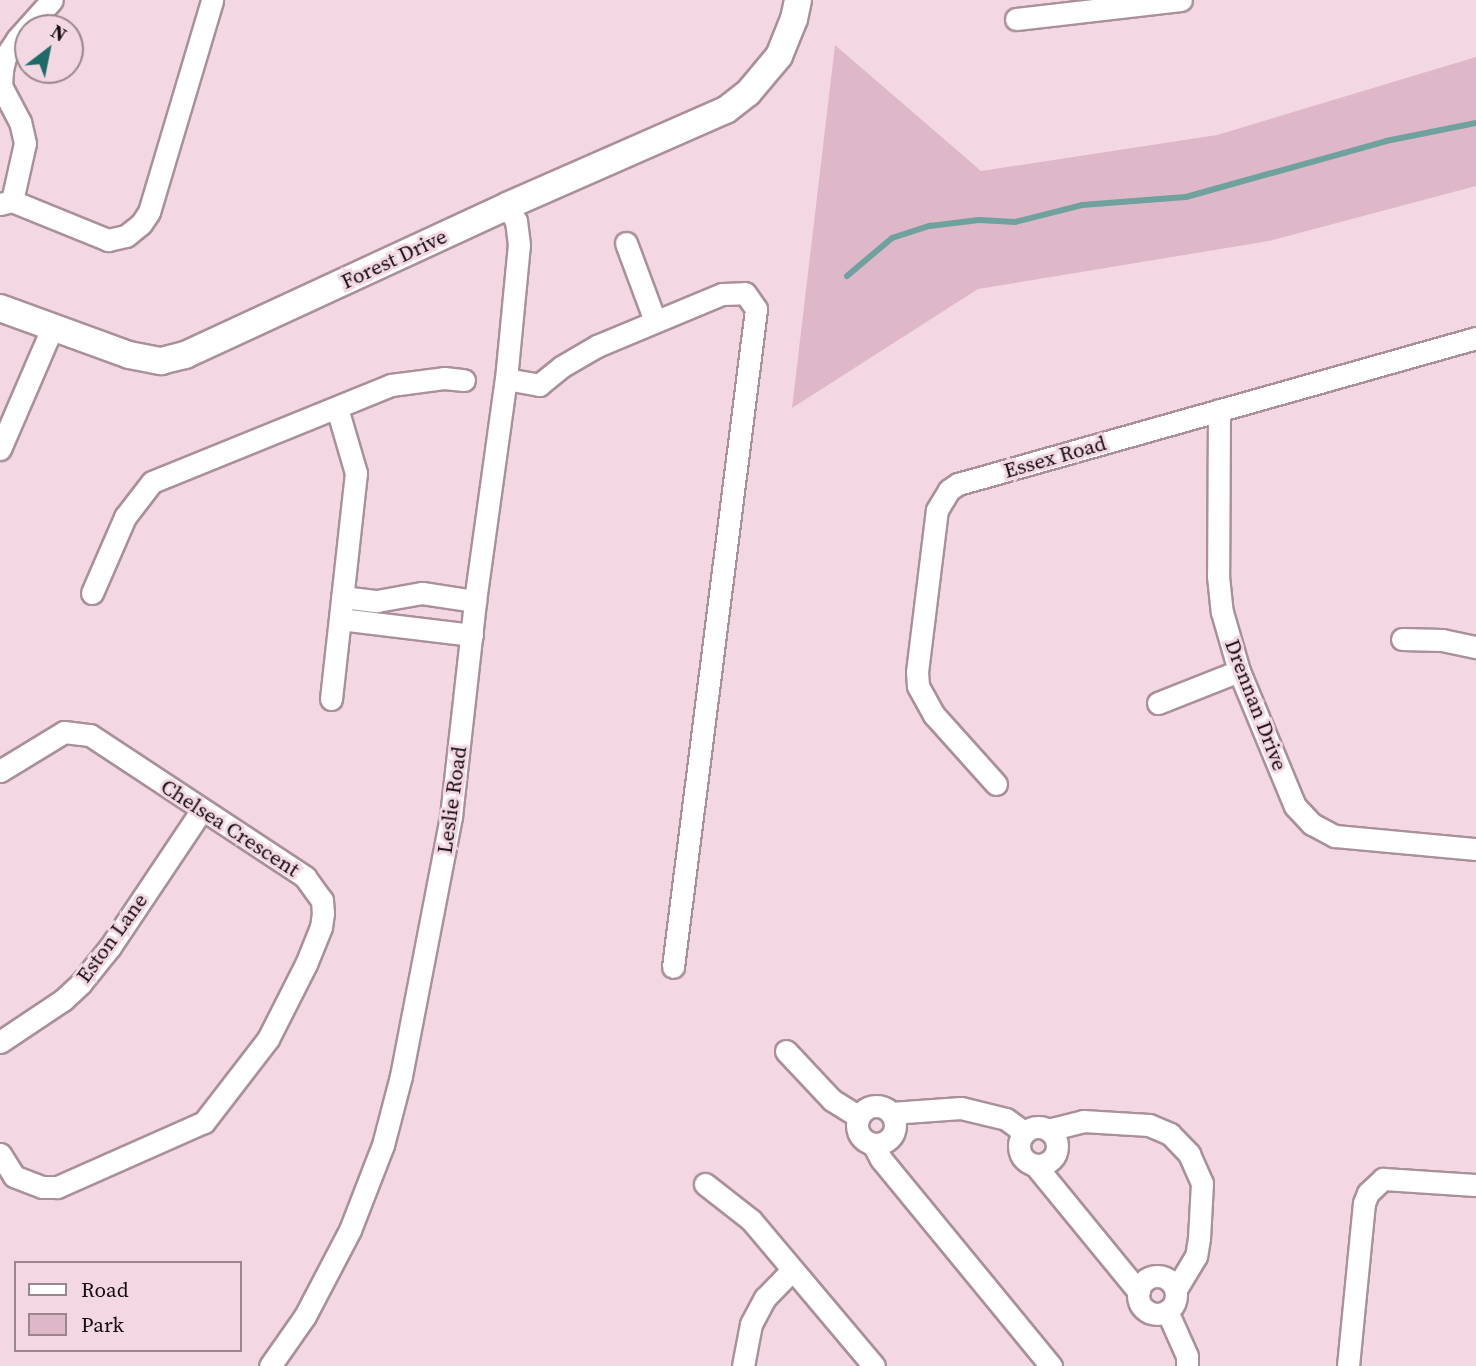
<!DOCTYPE html>
<style>
body{margin:0}
#map{position:relative;width:1476px;height:1366px;overflow:hidden;background:#f3d8e3;font-family:"Source Serif 4",serif}
div>[style]{position:absolute}
.green>*{inset:0;background:#deb8c8}
.stream>*{height:6px;margin:-3px;padding:0 3px;transform-origin:3px;border-radius:3px;background:#6fa19e}
.roads{filter:drop-shadow(2px 0 #a9909a) drop-shadow(-2px 0 #a9909a) drop-shadow(0 2px #a9909a) drop-shadow(0 -2px #a9909a)}
.minor>*{height:21px;margin:-10.5px;padding:0 10.5px;transform-origin:10.5px;border-radius:10.5px;background:#fff}
.minor>.ring{margin:-10.5px;padding:0;box-sizing:content-box;background:none;border:21px solid #fff;border-radius:50%}
.tertiary>*{height:26px;margin:-13px;padding:0 13px;transform-origin:13px;border-radius:13px;background:#fff}
span{translate:-50% -50%;white-space:nowrap;text-align:center;line-height:1.15;-webkit-text-stroke:6px #f3d8e3;paint-order:stroke}
.street-label{font-size:21px;color:#130b0f}
.legend{position:absolute;left:14px;top:1261px;width:228px;height:91px;box-sizing:border-box;background:#f3d8e3;border:2px solid #99868e;margin:0;padding:9px 12px;list-style:none;font-size:21px;color:#130b0f}
.legend li{display:flex;align-items:center;gap:14px;height:35px}
.legend b{width:35px;border:2px solid #99868e}
.north{position:absolute;left:14px;top:14px;width:70px;height:70px;box-sizing:border-box;background:#f3d8e3;border:2px solid #99868e;border-radius:50%;rotate:32deg;font-size:19px;font-weight:700;line-height:28px;text-align:center;color:#130b0f}
.north::after{content:'';display:block;margin:auto;width:24px;height:32px;background:#1d6a68;clip-path:polygon(50% 0,100% 100%,50% 72%,0 100%)}
</style>
<div id="map">
<div class="green">
<i style="clip-path:polygon(835px 45px,981px 171px,1217px 135px,1476px 57px,1476px 186px,1269px 241px,978px 289px,792px 408px)"></i>
</div>
<div class="stream">
<i style="left:847px;top:276px;width:59px;rotate:-40.2deg"></i>
<i style="left:892px;top:238px;width:40px;rotate:-18deg"></i>
<i style="left:930px;top:226px;width:49px;rotate:-7deg"></i>
<i style="left:979px;top:220px;width:36px;rotate:3deg"></i>
<i style="left:1015px;top:222px;width:69px;rotate:-14.2deg"></i>
<i style="left:1082px;top:205px;width:104px;rotate:-4.4deg"></i>
<i style="left:1186px;top:197px;width:208px;rotate:-15.6deg"></i>
<i style="left:1386px;top:141px;width:92px;rotate:-11.3deg"></i>
</div>
<div class="roads">
<div class="minor">
<i style="left:1016px;top:19px;width:166px;rotate:-6.6deg"></i>
<i style="left:12px;top:201px;width:59px;rotate:-77.4deg"></i>
<i style="left:25px;top:143px;width:22px;rotate:-103deg"></i>
<i style="left:20px;top:122px;width:41px;rotate:-117.8deg"></i>
<i style="left:1px;top:86px;width:16px;rotate:-86deg"></i>
<i style="left:2px;top:70px;width:13px;rotate:-77deg"></i>
<i style="left:5px;top:57px;width:22px;rotate:-56deg"></i>
<i style="left:17px;top:39px;width:52px;rotate:-48.1deg"></i>
<i style="left:0;top:204px;width:12px;rotate:-14deg"></i>
<i style="left:12px;top:201px;width:104px;rotate:22.1deg"></i>
<i style="left:108px;top:240px;width:18px;rotate:-13deg"></i>
<i style="left:126px;top:236px;width:19px;rotate:-39deg"></i>
<i style="left:141px;top:224px;width:14px;rotate:-56deg"></i>
<i style="left:149px;top:212px;width:221px;rotate:-73.4deg"></i>
<i style="left:626px;top:243px;width:83px;rotate:69.6deg"></i>
<i style="left:506px;top:379px;width:34px;rotate:10deg"></i>
<i style="left:539px;top:385px;width:28px;rotate:-39deg"></i>
<i style="left:561px;top:367px;width:42px;rotate:-30.3deg"></i>
<i style="left:597px;top:346px;width:135px;rotate:-22.6deg"></i>
<i style="left:722px;top:294px;width:23px;rotate:-2deg"></i>
<i style="left:745px;top:293px;width:19px;rotate:55deg"></i>
<i style="left:756px;top:309px;width:663px;rotate:97.19deg"></i>
<i style="left:1219px;top:410px;width:166px;rotate:90.3deg"></i>
<i style="left:1218px;top:576px;width:36px;rotate:84deg"></i>
<i style="left:1222px;top:612px;width:61px;rotate:73.9deg"></i>
<i style="left:1239px;top:671px;width:146px;rotate:67.5deg"></i>
<i style="left:1295px;top:806px;width:25px;rotate:47deg"></i>
<i style="left:1312px;top:824px;width:26px;rotate:28deg"></i>
<i style="left:1335px;top:836px;width:142px;rotate:5.3deg"></i>
<i style="left:0;top:449px;width:132px;rotate:-66.7deg"></i>
<i style="left:92px;top:593px;width:83px;rotate:-66.5deg"></i>
<i style="left:125px;top:517px;width:44px;rotate:-52.4deg"></i>
<i style="left:152px;top:482px;width:258px;rotate:-22.1deg"></i>
<i style="left:391px;top:385px;width:53px;rotate:-7.5deg"></i>
<i style="left:444px;top:378px;width:20px;rotate:6deg"></i>
<i style="left:342px;top:597px;width:35px;rotate:7deg"></i>
<i style="left:377px;top:601px;width:46px;rotate:-10.1deg"></i>
<i style="left:422px;top:593px;width:54px;rotate:8.6deg"></i>
<i style="left:340px;top:619px;width:133px;rotate:6.9deg"></i>
<i style="left:1402px;top:639px;width:40px;rotate:1.4deg"></i>
<i style="left:1442px;top:640px;width:35px;rotate:12deg"></i>
<i style="left:331px;top:699px;width:227px;rotate:-83.7deg"></i>
<i style="left:356px;top:473px;width:68px;rotate:-106.3deg"></i>
<i style="left:1158px;top:703px;width:87px;rotate:-21.6deg"></i>
<i style="left:0;top:771px;width:75px;rotate:-31.4deg"></i>
<i style="left:64px;top:732px;width:26px;rotate:7deg"></i>
<i style="left:90px;top:735px;width:258px;rotate:33.4deg"></i>
<i style="left:305px;top:877px;width:29px;rotate:54deg"></i>
<i style="left:322px;top:900px;width:13px;rotate:86deg"></i>
<i style="left:323px;top:913px;width:14px;rotate:98deg"></i>
<i style="left:321px;top:927px;width:40px;rotate:112deg"></i>
<i style="left:306px;top:964px;width:84px;rotate:116.9deg"></i>
<i style="left:268px;top:1039px;width:105px;rotate:127.6deg"></i>
<i style="left:204px;top:1122px;width:161px;rotate:156.1deg"></i>
<i style="left:57px;top:1187px;width:15px;rotate:180deg"></i>
<i style="left:42px;top:1187px;width:30px;rotate:-159deg"></i>
<i style="left:14px;top:1176px;width:26px;rotate:-122deg"></i>
<i style="left:996px;top:784px;width:93px;rotate:-131.9deg"></i>
<i style="left:934px;top:715px;width:33px;rotate:-119deg"></i>
<i style="left:918px;top:686px;width:14px;rotate:-94deg"></i>
<i style="left:917px;top:672px;width:163px;rotate:-83deg"></i>
<i style="left:937px;top:510px;width:23px;rotate:-59deg"></i>
<i style="left:949px;top:490px;width:11px;rotate:-34deg"></i>
<i style="left:958px;top:484px;width:538px;rotate:-15.74deg"></i>
<i style="left:0;top:1042px;width:76px;rotate:-33.7deg"></i>
<i style="left:63px;top:1000px;width:25px;rotate:-43deg"></i>
<i style="left:81px;top:983px;width:46px;rotate:-51.1deg"></i>
<i style="left:110px;top:947px;width:164px;rotate:-56.2deg"></i>
<i style="left:786px;top:1051px;width:67px;rotate:46.8deg"></i>
<i style="left:832px;top:1100px;width:31px;rotate:32deg"></i>
<i class="ring" style="left:857px;top:1106px;width:17px;height:17px"></i>
<i style="left:891px;top:1113px;width:70px;rotate:-4.1deg"></i>
<i style="left:961px;top:1108px;width:46px;rotate:13.7deg"></i>
<i style="left:1006px;top:1119px;width:22px;rotate:36deg"></i>
<i class="ring" style="left:1019px;top:1127px;width:17px;height:17px"></i>
<i style="left:1048px;top:1130px;width:36px;rotate:-14deg"></i>
<i style="left:1083px;top:1121px;width:66px;rotate:3.5deg"></i>
<i style="left:1149px;top:1125px;width:23px;rotate:23deg"></i>
<i style="left:1170px;top:1134px;width:28px;rotate:46deg"></i>
<i style="left:1189px;top:1154px;width:32px;rotate:66deg"></i>
<i style="left:1202px;top:1183px;width:55px;rotate:93.1deg"></i>
<i style="left:1199px;top:1238px;width:18px;rotate:99deg"></i>
<i style="left:1196px;top:1256px;width:39px;rotate:121deg"></i>
<i style="left:873px;top:1144px;width:17px;rotate:62deg"></i>
<i style="left:881px;top:1159px;width:268px;rotate:50.6deg"></i>
<i style="left:1035px;top:1165px;width:164px;rotate:50.7deg"></i>
<i style="left:705px;top:1184px;width:58px;rotate:38deg"></i>
<i style="left:751px;top:1220px;width:191px;rotate:49.9deg"></i>
<i class="ring" style="left:1138px;top:1276px;width:17px;height:17px"></i>
<i style="left:1167px;top:1311px;width:49px;rotate:66deg"></i>
<i style="left:1187px;top:1356px;width:10px;rotate:90deg"></i>
<i style="left:270px;top:1366px;width:61px;rotate:-55deg"></i>
<i style="left:305px;top:1316px;width:97px;rotate:-62.4deg"></i>
<i style="left:350px;top:1230px;width:91px;rotate:-68.8deg"></i>
<i style="left:383px;top:1145px;width:71px;rotate:-75.4deg"></i>
<i style="left:401px;top:1076px;width:265px;rotate:-79.1deg"></i>
<i style="left:451px;top:816px;width:216px;rotate:-83.6deg"></i>
<i style="left:475px;top:601px;width:224px;rotate:-82.1deg"></i>
<i style="left:506px;top:379px;width:135px;rotate:-84.5deg"></i>
<i style="left:519px;top:245px;width:24px;rotate:-97deg"></i>
<i style="left:516px;top:221px;width:17px;rotate:-121deg"></i>
<i style="left:743px;top:1366px;width:43px;rotate:-79.2deg"></i>
<i style="left:751px;top:1324px;width:30px;rotate:-62deg"></i>
<i style="left:765px;top:1298px;width:39px;rotate:-46deg"></i>
<i style="left:1348px;top:1366px;width:164px;rotate:-84.4deg"></i>
<i style="left:1364px;top:1203px;width:11px;rotate:-68deg"></i>
<i style="left:1368px;top:1193px;width:21px;rotate:-43deg"></i>
<i style="left:1383px;top:1179px;width:93px;rotate:3.7deg"></i>
</div>
<div class="tertiary">
<i style="left:0;top:308px;width:137px;rotate:20deg"></i>
<i style="left:129px;top:355px;width:33px;rotate:11deg"></i>
<i style="left:161px;top:361px;width:25px;rotate:-14deg"></i>
<i style="left:185px;top:355px;width:355px;rotate:-24.8deg"></i>
<i style="left:507px;top:206px;width:239px;rotate:-23.7deg"></i>
<i style="left:726px;top:110px;width:28px;rotate:-38deg"></i>
<i style="left:748px;top:93px;width:48px;rotate:-50deg"></i>
<i style="left:779px;top:56px;width:40px;rotate:-68deg"></i>
<i style="left:794px;top:19px;width:19px;rotate:-78deg"></i>
</div>
</div>
<div class="street-label">
<span style="left:394px;top:259px;rotate:-25deg">Forest Drive</span>
<span style="left:1055px;top:457px;rotate:-16deg">Essex Road</span>
<span style="left:1256px;top:705px;rotate:69deg">Drennan Drive</span>
<span style="left:452px;top:800px;rotate:-82deg">Leslie Road</span>
<span style="left:230px;top:828px;rotate:33deg">Chelsea Crescent</span>
<span style="left:112px;top:938px;rotate:-54deg">Eston Lane</span>
</div>
<ul class="legend">
<li><b style="height:9px;background:#fff"></b>Road</li>
<li><b style="height:19px;background:#deb8c8"></b>Park</li>
</ul>
<div class="north">N</div>
</div>
